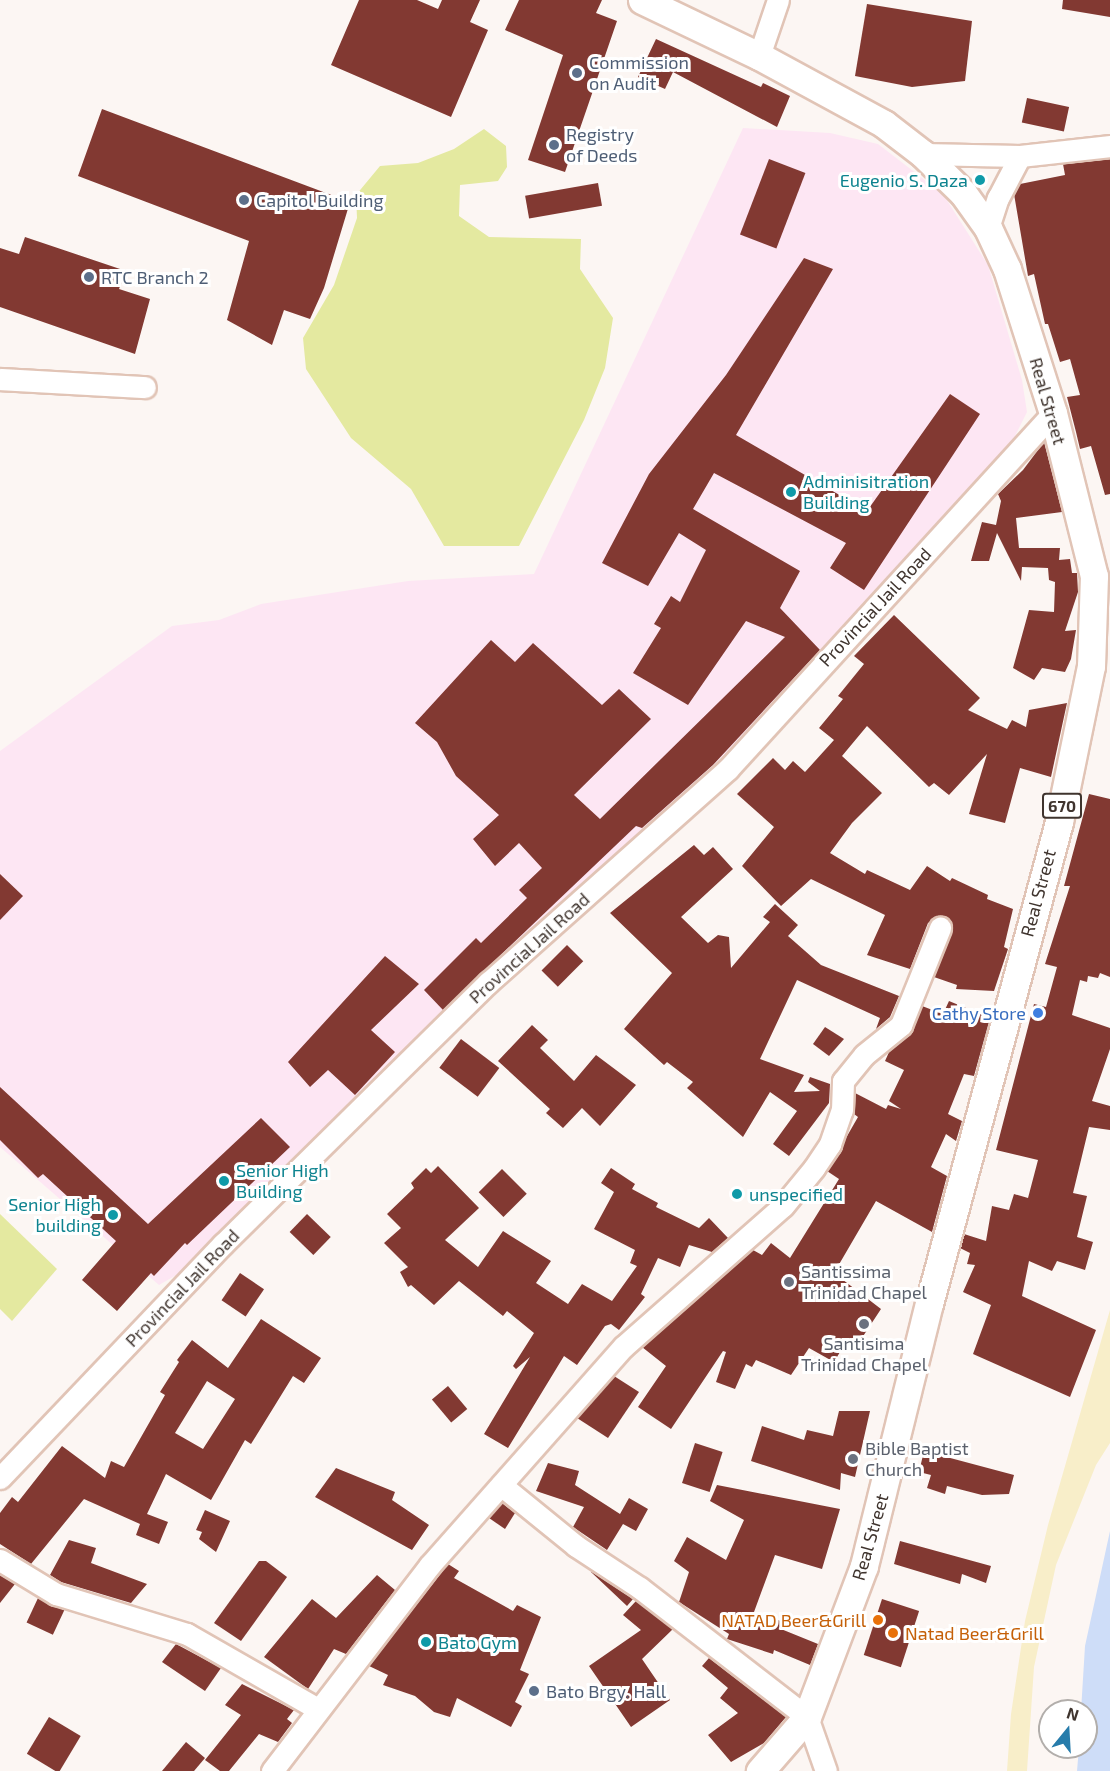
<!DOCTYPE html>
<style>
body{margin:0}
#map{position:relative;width:1110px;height:1771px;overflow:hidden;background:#fcf6f3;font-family:"Exo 2",sans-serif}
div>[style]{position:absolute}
.education>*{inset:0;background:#fde6f3}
.green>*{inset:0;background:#e4e9a0}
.sand>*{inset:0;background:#f8eec9}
.water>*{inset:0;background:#ceddf8}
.building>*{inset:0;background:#823932;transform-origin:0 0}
.roads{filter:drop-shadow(2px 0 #e1c4b6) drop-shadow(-2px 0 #e1c4b6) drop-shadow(0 2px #e1c4b6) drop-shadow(0 -2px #e1c4b6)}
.minor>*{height:21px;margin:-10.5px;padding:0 10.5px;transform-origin:10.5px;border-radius:10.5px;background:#fff}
.major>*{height:27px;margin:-13.5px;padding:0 13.5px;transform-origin:13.5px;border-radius:13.5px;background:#fff}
.dots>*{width:16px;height:16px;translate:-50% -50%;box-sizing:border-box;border:3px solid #fff;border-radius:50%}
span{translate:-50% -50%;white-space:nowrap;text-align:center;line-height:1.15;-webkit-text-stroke:6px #fff;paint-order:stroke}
.shield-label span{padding:2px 4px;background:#fff;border:2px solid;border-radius:4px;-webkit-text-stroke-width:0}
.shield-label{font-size:16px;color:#3f342e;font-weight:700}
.service-label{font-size:18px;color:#4e5e75}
.left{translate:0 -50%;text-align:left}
.culture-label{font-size:18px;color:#0d838f}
.right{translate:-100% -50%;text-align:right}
.street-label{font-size:18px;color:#3f342e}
.shop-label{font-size:18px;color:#366cbe}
.worship-label{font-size:18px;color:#5b616d}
.food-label{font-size:18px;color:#c56008}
.north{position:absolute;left:1038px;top:1699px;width:60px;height:60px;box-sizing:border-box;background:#fff;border:2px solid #b2aeab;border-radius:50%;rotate:18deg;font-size:16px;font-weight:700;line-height:24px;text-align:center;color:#3f342e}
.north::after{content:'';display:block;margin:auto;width:21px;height:27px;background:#277cab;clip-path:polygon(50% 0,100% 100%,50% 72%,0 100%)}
</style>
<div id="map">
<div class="education">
<i style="clip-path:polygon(743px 128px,830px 133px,878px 144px,943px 194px,988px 265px,1022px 380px,1027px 412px,1014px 438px,841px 643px,185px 1270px,159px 1285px,0 1147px,0 751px,172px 626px,219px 620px,261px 604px,408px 581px,534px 574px)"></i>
</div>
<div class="green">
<i style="clip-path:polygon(484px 129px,506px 146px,507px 167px,498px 181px,460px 185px,459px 216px,489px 237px,581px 239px,580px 269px,613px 318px,605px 368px,584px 420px,519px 546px,444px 546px,411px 489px,351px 438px,306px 369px,303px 338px,334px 285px,357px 218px,356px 195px,380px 166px,418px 163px,454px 149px)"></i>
<i style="clip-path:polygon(0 1214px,57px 1269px,12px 1321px,0 1309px)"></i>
</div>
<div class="sand">
<i style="clip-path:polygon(1110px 1310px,1110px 1443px,1096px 1465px,1056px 1565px,1034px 1667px,1027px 1771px,1007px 1771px,1011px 1714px,1025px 1621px,1048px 1525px)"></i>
</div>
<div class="water">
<i style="clip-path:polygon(1110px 1531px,1110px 1771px,1077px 1771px,1079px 1747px,1086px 1747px,1086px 1711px,1081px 1711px,1085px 1646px)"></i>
</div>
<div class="building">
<i style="clip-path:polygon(359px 0,417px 0,438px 9px,442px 0,480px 0,470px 22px,488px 30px,451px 117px,331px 65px)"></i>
<i style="clip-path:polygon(519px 0,602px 0,596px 13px,617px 21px,565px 172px,528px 160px,563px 55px,505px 30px)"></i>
<i style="clip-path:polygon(1063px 0,1110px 0,1110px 17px,1062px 9px)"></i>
<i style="clip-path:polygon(867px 4px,972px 21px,965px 81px,912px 87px,855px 76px)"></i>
<i style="clip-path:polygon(656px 39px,761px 87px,763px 83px,790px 96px,777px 127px,673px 72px,665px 89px,638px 77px)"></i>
<i style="left:1027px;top:98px;width:43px;height:25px;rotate:12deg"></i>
<i style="clip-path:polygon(102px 109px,350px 202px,324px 288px,310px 319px,284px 310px,272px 345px,227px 320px,249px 241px,78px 176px)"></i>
<i style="left:769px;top:159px;width:39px;height:81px;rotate:21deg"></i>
<i style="clip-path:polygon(1110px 159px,1110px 494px,1105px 495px,1091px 446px,1080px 449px,1076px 432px,1067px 397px,1080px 395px,1070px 359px,1060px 362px,1048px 324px,1045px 324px,1034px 274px,1028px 276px,1014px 194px,1020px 184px,1065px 175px,1063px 164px)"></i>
<i style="left:598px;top:183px;width:23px;height:74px;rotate:80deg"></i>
<i style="clip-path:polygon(25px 237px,126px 271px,119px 289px,150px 299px,135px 354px,0 307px,0 248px,19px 254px)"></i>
<i style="clip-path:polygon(804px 258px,833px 269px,736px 435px,867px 511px,950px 394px,980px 414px,864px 590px,830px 568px,846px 543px,714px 473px,693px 509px,800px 571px,780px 608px,820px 650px,713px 765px,642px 828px,636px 826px,443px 1010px,424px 990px,476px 938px,481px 943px,527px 898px,519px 890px,542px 868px,519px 843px,495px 866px,473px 839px,499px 815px,456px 776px,437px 742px,415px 723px,491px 640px,515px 662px,533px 643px,602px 705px,619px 689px,651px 719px,574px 795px,600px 819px,785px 637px,746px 621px,688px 705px,633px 673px,661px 628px,654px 624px,671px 596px,680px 602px,706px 550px,679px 533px,648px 586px,602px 563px,649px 474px,726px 375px)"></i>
<i style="clip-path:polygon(1044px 442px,1062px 512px,1016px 518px,1019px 548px,1060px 548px,1059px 560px,1070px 559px,1072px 573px,1077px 573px,1078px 592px,1065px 631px,1076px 630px,1071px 659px,1065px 672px,1042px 668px,1034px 680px,1013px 668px,1029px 610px,1054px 612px,1055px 582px,1049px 580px,1048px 568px,1022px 567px,1021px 581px,997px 533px,989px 561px,971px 561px,982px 522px,996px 525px,1001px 501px,998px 494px,1023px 470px)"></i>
<i style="clip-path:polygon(894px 615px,980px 698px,968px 710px,1007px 729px,1012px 720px,1026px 727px,1029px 710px,1067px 703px,1051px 777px,1020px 768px,1005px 823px,969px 814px,987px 754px,949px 795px,934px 783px,929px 787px,867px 726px,842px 756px,882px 793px,852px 823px,830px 853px,865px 874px,867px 870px,910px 890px,927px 866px,950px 881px,952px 878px,988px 895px,987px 899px,1013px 909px,1004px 947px,1008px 949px,994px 991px,956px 989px,957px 985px,934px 977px,952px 932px,952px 926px,945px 916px,938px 916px,928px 923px,910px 969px,867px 955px,885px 915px,811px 879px,781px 906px,742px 866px,774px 827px,737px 794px,773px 758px,785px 770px,793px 761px,805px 772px,834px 740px,819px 728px,843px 699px,838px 696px,864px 664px,854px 656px)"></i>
<i style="clip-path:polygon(1089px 794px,1110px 799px,1110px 977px,1100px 973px,1098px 978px,1088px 976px,1087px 982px,1080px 980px,1072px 1015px,1110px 1028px,1110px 1049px,1092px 1101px,1110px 1106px,1110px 1130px,1089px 1127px,1073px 1193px,1087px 1196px,1077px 1237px,1093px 1242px,1085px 1270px,1057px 1261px,1052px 1271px,1029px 1261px,1022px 1296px,1096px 1330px,1070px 1397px,973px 1354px,991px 1305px,963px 1292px,975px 1265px,967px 1264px,970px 1253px,960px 1248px,964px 1234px,986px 1241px,992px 1206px,1009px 1210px,1014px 1194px,1028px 1198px,1038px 1160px,996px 1150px,1034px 1004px,1046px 1007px,1057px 967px,1045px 964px,1070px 886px,1064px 886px)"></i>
<i style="clip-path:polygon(694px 845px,704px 855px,713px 847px,733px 869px,681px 917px,708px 943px,718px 935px,729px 937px,731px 968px,770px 922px,763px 917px,775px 904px,798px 925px,788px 936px,821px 965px,899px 996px,890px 1017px,876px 1029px,880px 1018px,797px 980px,760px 1059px,804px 1075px,794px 1092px,820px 1091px,808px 1082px,810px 1077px,830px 1084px,829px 1103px,789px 1156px,773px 1144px,797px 1111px,770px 1092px,743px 1137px,687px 1088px,693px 1082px,667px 1062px,664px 1065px,624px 1029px,672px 973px,610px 913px)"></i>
<i style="clip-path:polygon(0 874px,23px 896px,0 920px)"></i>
<i style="left:567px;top:945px;width:23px;height:36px;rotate:45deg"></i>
<i style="clip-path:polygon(385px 956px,419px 984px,371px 1030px,395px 1052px,355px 1095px,328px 1070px,310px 1087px,288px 1062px)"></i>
<i style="clip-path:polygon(949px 1001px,990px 1018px,974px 1076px,964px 1074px,948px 1114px,962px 1121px,956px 1141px,946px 1134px,931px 1167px,947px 1176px,932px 1232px,876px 1201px,834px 1273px,881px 1309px,852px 1353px,843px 1347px,834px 1362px,809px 1348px,791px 1375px,756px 1360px,752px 1367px,746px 1364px,735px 1389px,716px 1382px,726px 1352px,723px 1351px,671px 1429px,638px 1407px,666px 1366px,642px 1347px,753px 1250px,762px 1255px,771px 1243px,790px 1258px,839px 1179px,827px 1171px,858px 1117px,854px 1114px,855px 1093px,886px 1109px,888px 1105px,901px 1109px,889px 1101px,904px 1070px,885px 1061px,890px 1050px,913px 1030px,922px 1006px,943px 1014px)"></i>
<i style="clip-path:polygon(532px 1025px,548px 1040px,540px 1048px,574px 1081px,596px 1055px,636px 1085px,600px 1126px,582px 1108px,563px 1128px,546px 1113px,550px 1109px,498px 1061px)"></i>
<i style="clip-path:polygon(825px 1027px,844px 1039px,829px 1056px,813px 1044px)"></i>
<i style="left:461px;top:1039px;width:48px;height:36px;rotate:37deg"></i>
<i style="clip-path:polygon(0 1087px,148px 1224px,261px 1118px,290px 1147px,187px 1245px,185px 1243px,154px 1276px,151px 1273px,117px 1311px,82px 1280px,116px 1241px,43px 1174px,38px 1178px,0 1140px)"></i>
<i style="clip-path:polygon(438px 1166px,479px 1208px,445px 1240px,478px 1267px,503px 1231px,551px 1261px,536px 1283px,568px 1304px,582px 1284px,612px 1301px,637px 1266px,630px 1263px,635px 1250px,594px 1229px,614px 1192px,601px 1183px,611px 1168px,635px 1184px,632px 1189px,658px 1203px,656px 1207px,699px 1228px,709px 1218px,728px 1238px,712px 1252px,689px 1245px,680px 1267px,658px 1258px,641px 1294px,645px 1297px,619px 1330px,611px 1324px,605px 1326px,577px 1365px,564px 1356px,508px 1448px,484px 1434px,530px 1357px,516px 1369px,513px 1366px,534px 1333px,507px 1311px,503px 1316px,459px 1281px,434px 1305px,411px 1285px,408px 1287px,400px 1272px,408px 1267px,384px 1243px,401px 1228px,387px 1214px,414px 1188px,411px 1183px,426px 1168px,431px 1173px)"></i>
<i style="left:502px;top:1169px;width:35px;height:33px;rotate:45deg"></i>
<i style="left:307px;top:1214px;width:33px;height:25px;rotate:44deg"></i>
<i style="left:240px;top:1273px;width:29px;height:33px;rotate:34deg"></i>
<i style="clip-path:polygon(evenodd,261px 1319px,321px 1358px,304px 1383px,293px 1376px,251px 1444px,245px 1440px,211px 1500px,166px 1474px,147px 1514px,168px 1522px,159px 1544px,136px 1535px,140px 1524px,84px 1499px,31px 1564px,0 1544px,0 1513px,12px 1497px,18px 1502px,62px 1446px,105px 1478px,111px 1461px,124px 1467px,165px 1395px,160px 1392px,179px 1362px,177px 1360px,192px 1340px,228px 1368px,261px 1319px,207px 1381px,235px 1399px,203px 1449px,175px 1433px,207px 1381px)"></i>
<i style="clip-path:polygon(614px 1376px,639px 1392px,608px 1438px,577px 1418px)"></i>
<i style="left:448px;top:1386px;width:30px;height:21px;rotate:50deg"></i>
<i style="clip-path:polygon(839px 1411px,870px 1411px,855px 1477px,841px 1473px,840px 1490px,751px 1461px,762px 1426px,804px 1440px,807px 1430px,833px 1436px)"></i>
<i style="left:695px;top:1443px;width:29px;height:42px;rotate:18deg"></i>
<i style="clip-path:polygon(924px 1451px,1014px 1475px,1009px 1494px,982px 1495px,947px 1486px,945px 1494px,927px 1488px,931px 1475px,919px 1472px)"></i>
<i style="clip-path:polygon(548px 1463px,579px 1471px,575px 1485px,620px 1514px,629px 1498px,648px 1509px,636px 1531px,623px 1524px,607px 1550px,573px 1527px,584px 1507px,536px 1491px)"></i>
<i style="clip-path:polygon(336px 1468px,395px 1492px,392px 1500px,429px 1525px,412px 1550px,315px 1497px)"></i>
<i style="clip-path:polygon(717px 1485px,840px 1509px,822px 1569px,775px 1555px,754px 1612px,784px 1622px,781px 1629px,818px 1644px,810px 1665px,774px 1650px,773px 1654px,727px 1639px,729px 1634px,679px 1602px,689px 1572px,674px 1561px,687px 1537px,726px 1560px,744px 1520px,710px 1501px)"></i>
<i style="clip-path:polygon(502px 1503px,515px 1513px,505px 1529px,489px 1518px)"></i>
<i style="clip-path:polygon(205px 1510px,230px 1521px,216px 1552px,199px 1539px,202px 1532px,196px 1530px)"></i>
<i style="clip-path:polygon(69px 1540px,96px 1548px,91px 1563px,147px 1584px,131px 1603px,61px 1582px,50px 1575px)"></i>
<i style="clip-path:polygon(900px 1541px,991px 1566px,986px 1583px,962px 1574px,960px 1584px,894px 1564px)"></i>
<i style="clip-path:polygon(259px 1561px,266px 1561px,287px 1577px,241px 1641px,214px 1623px)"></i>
<i style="clip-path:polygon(448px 1564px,459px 1571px,454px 1578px,513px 1611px,517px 1605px,541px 1617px,520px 1670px,529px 1674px,515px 1702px,522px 1706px,511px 1727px,457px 1698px,450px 1717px,434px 1712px,415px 1696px,383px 1685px,388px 1675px,369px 1666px)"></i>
<i style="clip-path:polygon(591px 1572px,592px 1572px,633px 1599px,627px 1606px)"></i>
<i style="clip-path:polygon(0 1575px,15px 1584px,0 1603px)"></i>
<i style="clip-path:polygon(377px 1575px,395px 1590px,346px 1654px,334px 1649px,308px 1689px,264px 1657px,312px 1599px,336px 1618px)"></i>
<i style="left:38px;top:1598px;width:29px;height:27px;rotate:25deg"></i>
<i style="left:882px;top:1599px;width:39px;height:59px;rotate:18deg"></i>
<i style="clip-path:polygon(636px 1601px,673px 1629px,642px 1659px,670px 1700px,631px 1727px,589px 1666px,641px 1630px,623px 1615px)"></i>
<i style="clip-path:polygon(176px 1644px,221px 1668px,205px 1691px,162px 1662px)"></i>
<i style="clip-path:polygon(709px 1658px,786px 1717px,764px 1743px,731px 1762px,708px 1735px,738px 1713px,720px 1698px,728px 1688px,702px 1666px)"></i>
<i style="clip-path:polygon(242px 1684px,294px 1710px,287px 1719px,292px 1723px,278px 1742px,259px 1734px,229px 1771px,220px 1771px,205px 1760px,241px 1715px,225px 1705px)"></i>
<i style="left:49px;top:1717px;width:37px;height:43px;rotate:31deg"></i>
<i style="clip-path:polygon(186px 1742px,205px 1758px,194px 1771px,162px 1771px)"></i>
</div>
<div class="roads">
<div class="minor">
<i style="left:759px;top:56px;width:59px;rotate:-71.3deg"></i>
<i style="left:923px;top:154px;width:97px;rotate:1.2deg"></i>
<i style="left:1020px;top:156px;width:91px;rotate:-6.3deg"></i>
<i style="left:988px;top:228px;width:32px;rotate:-72deg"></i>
<i style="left:998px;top:198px;width:47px;rotate:-62.4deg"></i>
<i style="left:0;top:379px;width:145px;rotate:3.2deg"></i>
<i style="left:0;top:1478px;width:323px;rotate:-46.4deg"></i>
<i style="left:223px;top:1244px;width:373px;rotate:-44.6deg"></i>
<i style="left:489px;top:982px;width:320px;rotate:-41.7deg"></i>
<i style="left:728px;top:769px;width:482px;rotate:-47.6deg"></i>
<i style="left:501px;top:1485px;width:97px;rotate:39.1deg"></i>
<i style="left:576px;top:1546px;width:77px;rotate:33.3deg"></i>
<i style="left:640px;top:1588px;width:211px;rotate:37.7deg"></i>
<i style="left:807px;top:1717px;width:57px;rotate:70.6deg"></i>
<i style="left:0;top:1560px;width:66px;rotate:31.3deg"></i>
<i style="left:56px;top:1594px;width:137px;rotate:17deg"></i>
<i style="left:187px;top:1634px;width:151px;rotate:29.8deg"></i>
<i style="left:272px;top:1771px;width:260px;rotate:-52.5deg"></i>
<i style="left:430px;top:1565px;width:291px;rotate:-48.5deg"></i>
<i style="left:623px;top:1347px;width:213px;rotate:-41.4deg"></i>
<i style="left:783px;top:1206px;width:49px;rotate:-50.8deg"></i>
<i style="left:814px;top:1168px;width:29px;rotate:-56deg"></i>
<i style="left:830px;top:1144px;width:36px;rotate:-71deg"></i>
<i style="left:842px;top:1110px;width:29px;rotate:-88deg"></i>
<i style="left:843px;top:1081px;width:33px;rotate:-51deg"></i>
<i style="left:864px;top:1055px;width:48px;rotate:-39deg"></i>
<i style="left:901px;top:1025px;width:105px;rotate:-68.1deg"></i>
</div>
<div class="major">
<i style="left:642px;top:0;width:130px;rotate:25.6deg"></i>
<i style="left:759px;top:56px;width:142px;rotate:28.5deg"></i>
<i style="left:884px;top:124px;width:49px;rotate:37.6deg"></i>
<i style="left:923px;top:154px;width:56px;rotate:44.3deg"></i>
<i style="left:963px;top:193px;width:43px;rotate:54.5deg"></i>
<i style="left:988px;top:228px;width:45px;rotate:65.1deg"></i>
<i style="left:1007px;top:269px;width:151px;rotate:72.3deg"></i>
<i style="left:1053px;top:413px;width:168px;rotate:75.9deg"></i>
<i style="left:1094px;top:576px;width:90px;rotate:91.9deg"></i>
<i style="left:1091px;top:666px;width:159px;rotate:101.6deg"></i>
<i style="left:1059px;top:822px;width:498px;rotate:105.1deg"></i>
<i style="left:929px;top:1303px;width:271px;rotate:103.9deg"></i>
<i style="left:864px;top:1566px;width:161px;rotate:110.7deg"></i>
<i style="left:807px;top:1717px;width:72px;rotate:131deg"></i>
</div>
</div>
<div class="dots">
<i style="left:577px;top:73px;background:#5c6f8a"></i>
<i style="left:554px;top:145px;background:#5c6f8a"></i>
<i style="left:980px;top:180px;background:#0f9aa8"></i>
<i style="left:244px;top:200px;background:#5c6f8a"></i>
<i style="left:89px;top:277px;background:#5c6f8a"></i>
<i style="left:791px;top:492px;background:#0f9aa8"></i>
<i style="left:1038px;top:1013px;background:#3f7fe0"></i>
<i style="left:224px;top:1181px;background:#0f9aa8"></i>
<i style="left:737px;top:1194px;background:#0f9aa8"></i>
<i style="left:113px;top:1215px;background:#0f9aa8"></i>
<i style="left:789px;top:1282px;background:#6b7280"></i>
<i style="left:864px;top:1324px;background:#6b7280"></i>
<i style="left:853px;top:1459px;background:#6b7280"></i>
<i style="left:878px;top:1620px;background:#e8710a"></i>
<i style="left:893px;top:1633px;background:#e8710a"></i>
<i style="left:426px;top:1642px;background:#0f9aa8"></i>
<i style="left:534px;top:1691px;background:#5c6f8a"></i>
</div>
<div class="shield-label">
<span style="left:1062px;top:806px">670</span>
</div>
<div class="service-label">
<span class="left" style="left:589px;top:73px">Commission<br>on Audit</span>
<span class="left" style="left:566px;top:145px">Registry<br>of Deeds</span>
<span class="left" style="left:256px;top:200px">Capitol Building</span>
<span class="left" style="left:101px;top:277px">RTC Branch 2</span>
<span class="left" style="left:546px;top:1691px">Bato Brgy. Hall</span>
</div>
<div class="culture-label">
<span class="right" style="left:968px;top:180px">Eugenio S. Daza</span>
<span class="left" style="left:803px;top:492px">Adminisitration<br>Building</span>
<span class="left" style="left:236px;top:1181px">Senior High<br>Building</span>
<span class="left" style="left:749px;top:1194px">unspecified</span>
<span class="right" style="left:101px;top:1215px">Senior High<br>building</span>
<span class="left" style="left:438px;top:1642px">Bato Gym</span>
</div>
<div class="street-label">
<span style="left:1048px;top:401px;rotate:74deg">Real Street</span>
<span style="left:875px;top:607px;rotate:-47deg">Provincial Jail Road</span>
<span style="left:1038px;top:893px;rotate:-75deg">Real Street</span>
<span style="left:529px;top:948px;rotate:-42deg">Provincial Jail Road</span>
<span style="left:182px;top:1288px;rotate:-46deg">Provincial Jail Road</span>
<span style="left:870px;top:1537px;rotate:-74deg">Real Street</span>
</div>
<div class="shop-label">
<span class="right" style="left:1026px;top:1013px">Cathy Store</span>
</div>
<div class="worship-label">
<span class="left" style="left:801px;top:1282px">Santissima<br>Trinidad Chapel</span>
<span style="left:864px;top:1354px">Santisima<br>Trinidad Chapel</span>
<span class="left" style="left:865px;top:1459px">Bible Baptist<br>Church</span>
</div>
<div class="food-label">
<span class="right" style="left:866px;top:1620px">NATAD Beer&amp;Grill</span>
<span class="left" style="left:905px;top:1633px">Natad Beer&amp;Grill</span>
</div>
<div class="north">N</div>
</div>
